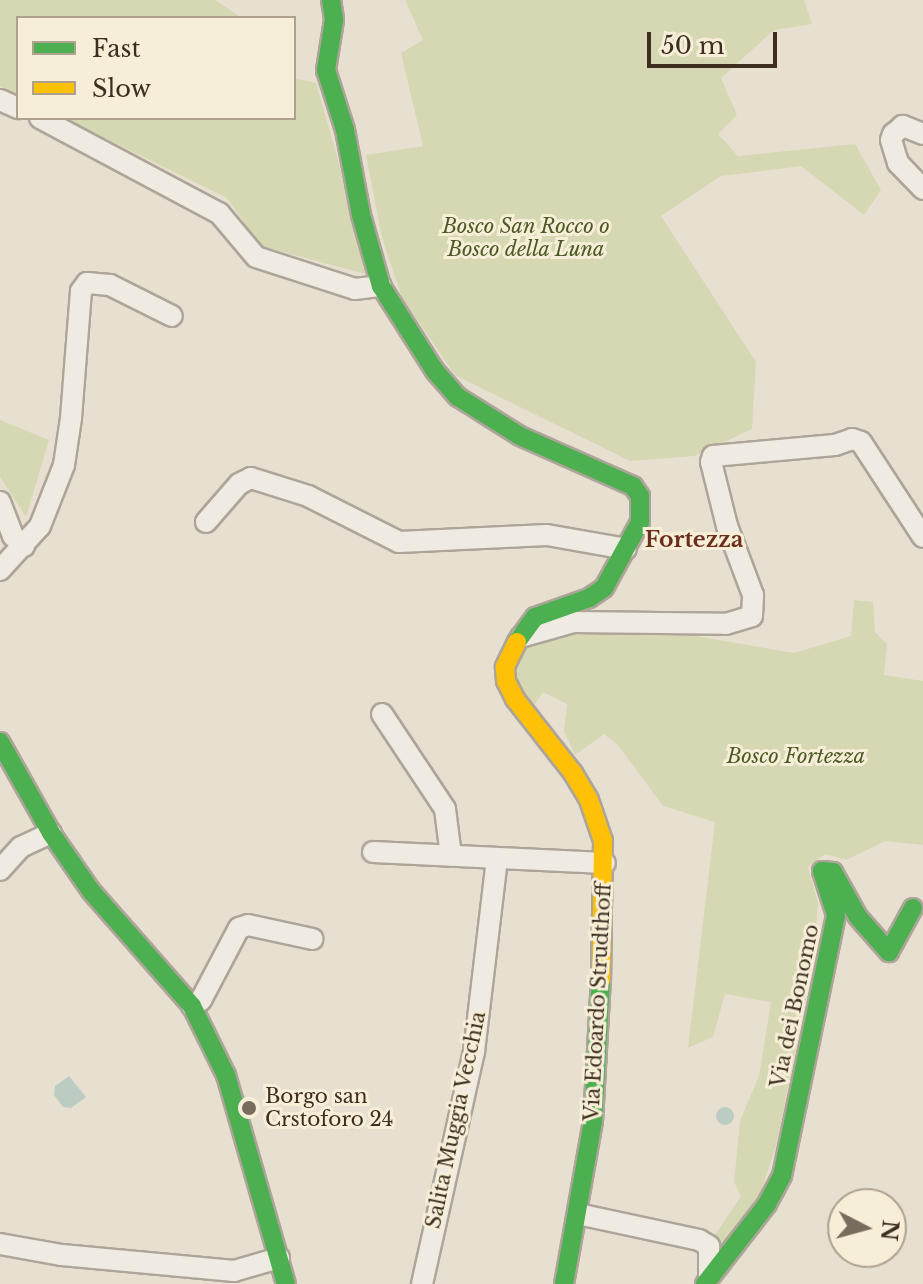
<!DOCTYPE html>
<style>
body{margin:0}
#map{position:relative;width:923px;height:1284px;overflow:hidden;background:#e7e0d1;font-family:"Libre Baskerville",serif}
div>[style]{position:absolute}
.green>*{inset:0;background:#d6d7b3}
.water>*{inset:0;background:#bcccc2}
.round{border-radius:50%}
.roads{filter:drop-shadow(2px 0 #ada599) drop-shadow(-2px 0 #ada599) drop-shadow(0 2px #ada599) drop-shadow(0 -2px #ada599)}
.street>*{height:20px;margin:-10px;padding:0 10px;transform-origin:10px;border-radius:10px;background:#efebe3}
.fast>*{height:18px;margin:-9px;padding:0 9px;transform-origin:9px;border-radius:9px;background:#4caf50}
.slow>*{height:18px;margin:-9px;padding:0 9px;transform-origin:9px;border-radius:9px;background:#ffc107}
.dots>*{width:22px;height:22px;translate:-50% -50%;box-sizing:border-box;border:4px solid #f7eed8;border-radius:50%}
span{translate:-50% -50%;white-space:nowrap;text-align:center;line-height:1.15;-webkit-text-stroke:6px #f7eed8;paint-order:stroke}
.park-label{font-size:20px;color:#4d5a26;font-style:italic}
.street-label{font-size:20px;color:#3d2e20}
.poi-label{font-size:20px;color:#3d2e20}
.left{translate:0 -50%;text-align:left}
.neighbourhood-label{font-size:22px;color:#6b2e1e;font-weight:700}
.legend{position:absolute;left:16px;top:16px;width:280px;height:104px;box-sizing:border-box;background:#f7eed8;border:2px solid #ada18e;margin:0;padding:10px 14px;list-style:none;font-size:24px;color:#3d2e20}
.legend li{display:flex;align-items:center;gap:16px;height:40px}
.legend b{width:40px;border:2px solid #ada18e}
.north{position:absolute;left:827px;top:1188px;width:80px;height:80px;box-sizing:border-box;background:#f7eed8;border:2px solid #ada18e;border-radius:50%;rotate:96deg;font-size:22px;font-weight:700;line-height:32px;text-align:center;color:#3d2e20}
.north::after{content:'';display:block;margin:auto;width:28px;height:36px;background:#786c5e;clip-path:polygon(50% 0,100% 100%,50% 72%,0 100%)}
.scale{position:absolute;left:647px;top:32px;width:130px;height:36px;box-sizing:border-box;border:4px solid #3d2e20;border-top:0;padding-left:10px;font-size:24px;line-height:28px;white-space:nowrap;color:#3d2e20;-webkit-text-stroke:6px #f7eed8;paint-order:stroke}
</style>
<div id="map">
<div class="green">
<i style="clip-path:polygon(0 0,215px 0,239px 16px,18px 18px,18px 95px,0 86px)"></i>
<i style="clip-path:polygon(405px 0,804px 0,812px 24px,774px 30px,721px 78px,737px 115px,718px 134px,738px 156px,855px 144px,881px 190px,864px 215px,801px 166px,721px 176px,661px 216px,756px 362px,752px 429px,694px 456px,630px 461px,455px 375px,402px 298px,382px 238px,366px 155px,423px 146px,401px 53px,423px 40px)"></i>
<i style="clip-path:polygon(294px 78px,316px 83px,336px 152px,365px 274px,261px 246px,227px 198px,64px 118px,294px 118px)"></i>
<i style="clip-path:polygon(0 420px,49px 440px,26px 517px,0 477px)"></i>
<i style="clip-path:polygon(854px 600px,873px 602px,875px 632px,887px 644px,884px 675px,923px 681px,923px 845px,885px 841px,846px 860px,825px 854px,808px 867px,818px 903px,814px 959px,777px 1143px,757px 1204px,720px 1249px,715px 1235px,741px 1196px,734px 1182px,740px 1121px,759px 1076px,771px 1002px,725px 994px,713px 1037px,688px 1048px,715px 822px,663px 806px,618px 745px,604px 734px,575px 755px,564px 731px,567px 704px,543px 692px,531px 710px,514px 679px,520px 651px,545px 638px,589px 631px,696px 636px,794px 653px,851px 636px)"></i>
</div>
<div class="water">
<i style="clip-path:polygon(69px 1076px,86px 1097px,71px 1108px,63px 1107px,54px 1095px,55px 1086px)"></i>
<i class="round" style="left:716px;top:1107px;width:18px;height:18px"></i>
</div>
<div class="roads">
<div class="street">
<i style="left:0;top:100px;width:20px;rotate:24deg"></i>
<i style="left:40px;top:118px;width:203px;rotate:28deg"></i>
<i style="left:219px;top:213px;width:57px;rotate:49.9deg"></i>
<i style="left:256px;top:257px;width:104px;rotate:17.9deg"></i>
<i style="left:355px;top:289px;width:26px;rotate:-7deg"></i>
<i style="left:923px;top:134px;width:22px;rotate:-158deg"></i>
<i style="left:903px;top:126px;width:13px;rotate:141deg"></i>
<i style="left:893px;top:134px;width:6px;rotate:108deg"></i>
<i style="left:891px;top:140px;width:24px;rotate:73deg"></i>
<i style="left:898px;top:163px;width:36px;rotate:46deg"></i>
<i style="left:0;top:502px;width:36px;rotate:69deg"></i>
<i style="left:13px;top:536px;width:15px;rotate:42deg"></i>
<i style="left:206px;top:522px;width:50px;rotate:-49deg"></i>
<i style="left:239px;top:484px;width:13px;rotate:-27deg"></i>
<i style="left:251px;top:478px;width:60px;rotate:17.5deg"></i>
<i style="left:308px;top:496px;width:102px;rotate:26.8deg"></i>
<i style="left:399px;top:542px;width:148px;rotate:-2.7deg"></i>
<i style="left:547px;top:535px;width:80px;rotate:10deg"></i>
<i style="left:0;top:570px;width:59px;rotate:-47.7deg"></i>
<i style="left:40px;top:526px;width:66px;rotate:-68.5deg"></i>
<i style="left:64px;top:465px;width:48px;rotate:-81.5deg"></i>
<i style="left:71px;top:418px;width:127px;rotate:-85.5deg"></i>
<i style="left:81px;top:291px;width:10px;rotate:-53deg"></i>
<i style="left:87px;top:283px;width:23px;rotate:5deg"></i>
<i style="left:110px;top:285px;width:69px;rotate:26.6deg"></i>
<i style="left:521px;top:637px;width:54px;rotate:-16.1deg"></i>
<i style="left:573px;top:622px;width:153px;rotate:0.7deg"></i>
<i style="left:726px;top:624px;width:27px;rotate:-17deg"></i>
<i style="left:752px;top:616px;width:21px;rotate:-87deg"></i>
<i style="left:753px;top:595px;width:74px;rotate:-110.6deg"></i>
<i style="left:727px;top:526px;width:66px;rotate:-104deg"></i>
<i style="left:711px;top:462px;width:6px;rotate:-72deg"></i>
<i style="left:713px;top:456px;width:122px;rotate:-5.2deg"></i>
<i style="left:835px;top:445px;width:18px;rotate:-19deg"></i>
<i style="left:852px;top:439px;width:9px;rotate:18deg"></i>
<i style="left:861px;top:442px;width:113px;rotate:56.9deg"></i>
<i style="left:382px;top:714px;width:114px;rotate:56.4deg"></i>
<i style="left:445px;top:809px;width:47px;rotate:82.7deg"></i>
<i style="left:373px;top:852px;width:232px;rotate:2.7deg"></i>
<i style="left:0;top:870px;width:31px;rotate:-48deg"></i>
<i style="left:21px;top:847px;width:33px;rotate:-25deg"></i>
<i style="left:192px;top:1006px;width:11px;rotate:-34deg"></i>
<i style="left:201px;top:1000px;width:81px;rotate:-62.2deg"></i>
<i style="left:239px;top:928px;width:9px;rotate:-18deg"></i>
<i style="left:248px;top:925px;width:66px;rotate:12.2deg"></i>
<i style="left:578px;top:1214px;width:124px;rotate:12.1deg"></i>
<i style="left:699px;top:1240px;width:12px;rotate:31deg"></i>
<i style="left:709px;top:1246px;width:29px;rotate:90deg"></i>
<i style="left:0;top:1244px;width:63px;rotate:10.1deg"></i>
<i style="left:62px;top:1255px;width:173px;rotate:5.3deg"></i>
<i style="left:234px;top:1271px;width:47px;rotate:-16.1deg"></i>
<i style="left:422px;top:1284px;width:238px;rotate:-77.4deg"></i>
<i style="left:474px;top:1052px;width:193px;rotate:-83.2deg"></i>
</div>
<div class="fast">
<i style="left:331px;top:0;width:20px;rotate:81deg"></i>
<i style="left:334px;top:20px;width:51px;rotate:99.1deg"></i>
<i style="left:326px;top:70px;width:63px;rotate:72.4deg"></i>
<i style="left:345px;top:130px;width:86px;rotate:79.3deg"></i>
<i style="left:361px;top:215px;width:74px;rotate:74.3deg"></i>
<i style="left:381px;top:286px;width:101px;rotate:57.6deg"></i>
<i style="left:435px;top:371px;width:35px;rotate:49deg"></i>
<i style="left:458px;top:397px;width:73px;rotate:32.2deg"></i>
<i style="left:520px;top:436px;width:124px;rotate:23.9deg"></i>
<i style="left:633px;top:486px;width:12px;rotate:55deg"></i>
<i style="left:640px;top:496px;width:26px;rotate:90deg"></i>
<i style="left:640px;top:522px;width:75px;rotate:118.6deg"></i>
<i style="left:604px;top:588px;width:18px;rotate:146deg"></i>
<i style="left:589px;top:598px;width:57px;rotate:160.6deg"></i>
<i style="left:535px;top:617px;width:31px;rotate:126deg"></i>
<i style="left:0;top:742px;width:104px;rotate:60.7deg"></i>
<i style="left:51px;top:833px;width:70px;rotate:55.4deg"></i>
<i style="left:91px;top:891px;width:153px;rotate:48.7deg"></i>
<i style="left:192px;top:1006px;width:77px;rotate:63.8deg"></i>
<i style="left:226px;top:1075px;width:217px;rotate:74deg"></i>
<i style="left:564px;top:1284px;width:166px;rotate:-79.9deg"></i>
<i style="left:593px;top:1121px;width:141px;rotate:-86.8deg"></i>
<i style="left:705px;top:1284px;width:101px;rotate:-52.2deg"></i>
<i style="left:767px;top:1204px;width:32px;rotate:-62deg"></i>
<i style="left:782px;top:1176px;width:267px;rotate:-78.3deg"></i>
<i style="left:836px;top:915px;width:46px;rotate:-107.7deg"></i>
<i style="left:822px;top:871px;width:11px;rotate:5deg"></i>
<i style="left:833px;top:872px;width:51px;rotate:60.9deg"></i>
<i style="left:858px;top:917px;width:47px;rotate:48.5deg"></i>
<i style="left:889px;top:952px;width:50px;rotate:-61.4deg"></i>
</div>
<div class="slow">
<i style="left:517px;top:642px;width:28px;rotate:116deg"></i>
<i style="left:505px;top:667px;width:14px;rotate:86deg"></i>
<i style="left:506px;top:681px;width:20px;rotate:63deg"></i>
<i style="left:515px;top:699px;width:94px;rotate:51.9deg"></i>
<i style="left:573px;top:773px;width:31px;rotate:59deg"></i>
<i style="left:589px;top:800px;width:43px;rotate:71.1deg"></i>
<i style="left:603px;top:841px;width:139px;rotate:90.8deg"></i>
</div>
</div>
<div class="dots">
<i style="left:249px;top:1108px;background:#786c5e"></i>
</div>
<div class="park-label">
<span style="left:526px;top:238px">Bosco San Rocco o<br>Bosco della Luna</span>
<span style="left:796px;top:756px">Bosco Fortezza</span>
</div>
<div class="street-label">
<span style="left:598px;top:1002px;rotate:-87deg">Via Edoardo Strudthoff</span>
<span style="left:795px;top:1006px;rotate:-78deg">Via dei Bonomo</span>
<span style="left:456px;top:1120px;rotate:-78deg">Salita Muggia Vecchia</span>
</div>
<div class="poi-label">
<span class="left" style="left:265px;top:1108px">Borgo san<br>Crstoforo 24</span>
</div>
<div class="neighbourhood-label">
<span style="left:694px;top:540px">Fortezza</span>
</div>
<ul class="legend">
<li><b style="height:10px;background:#4caf50"></b>Fast</li>
<li><b style="height:10px;background:#ffc107"></b>Slow</li>
</ul>
<div class="north">N</div>
<div class="scale">50 m</div>
</div>
